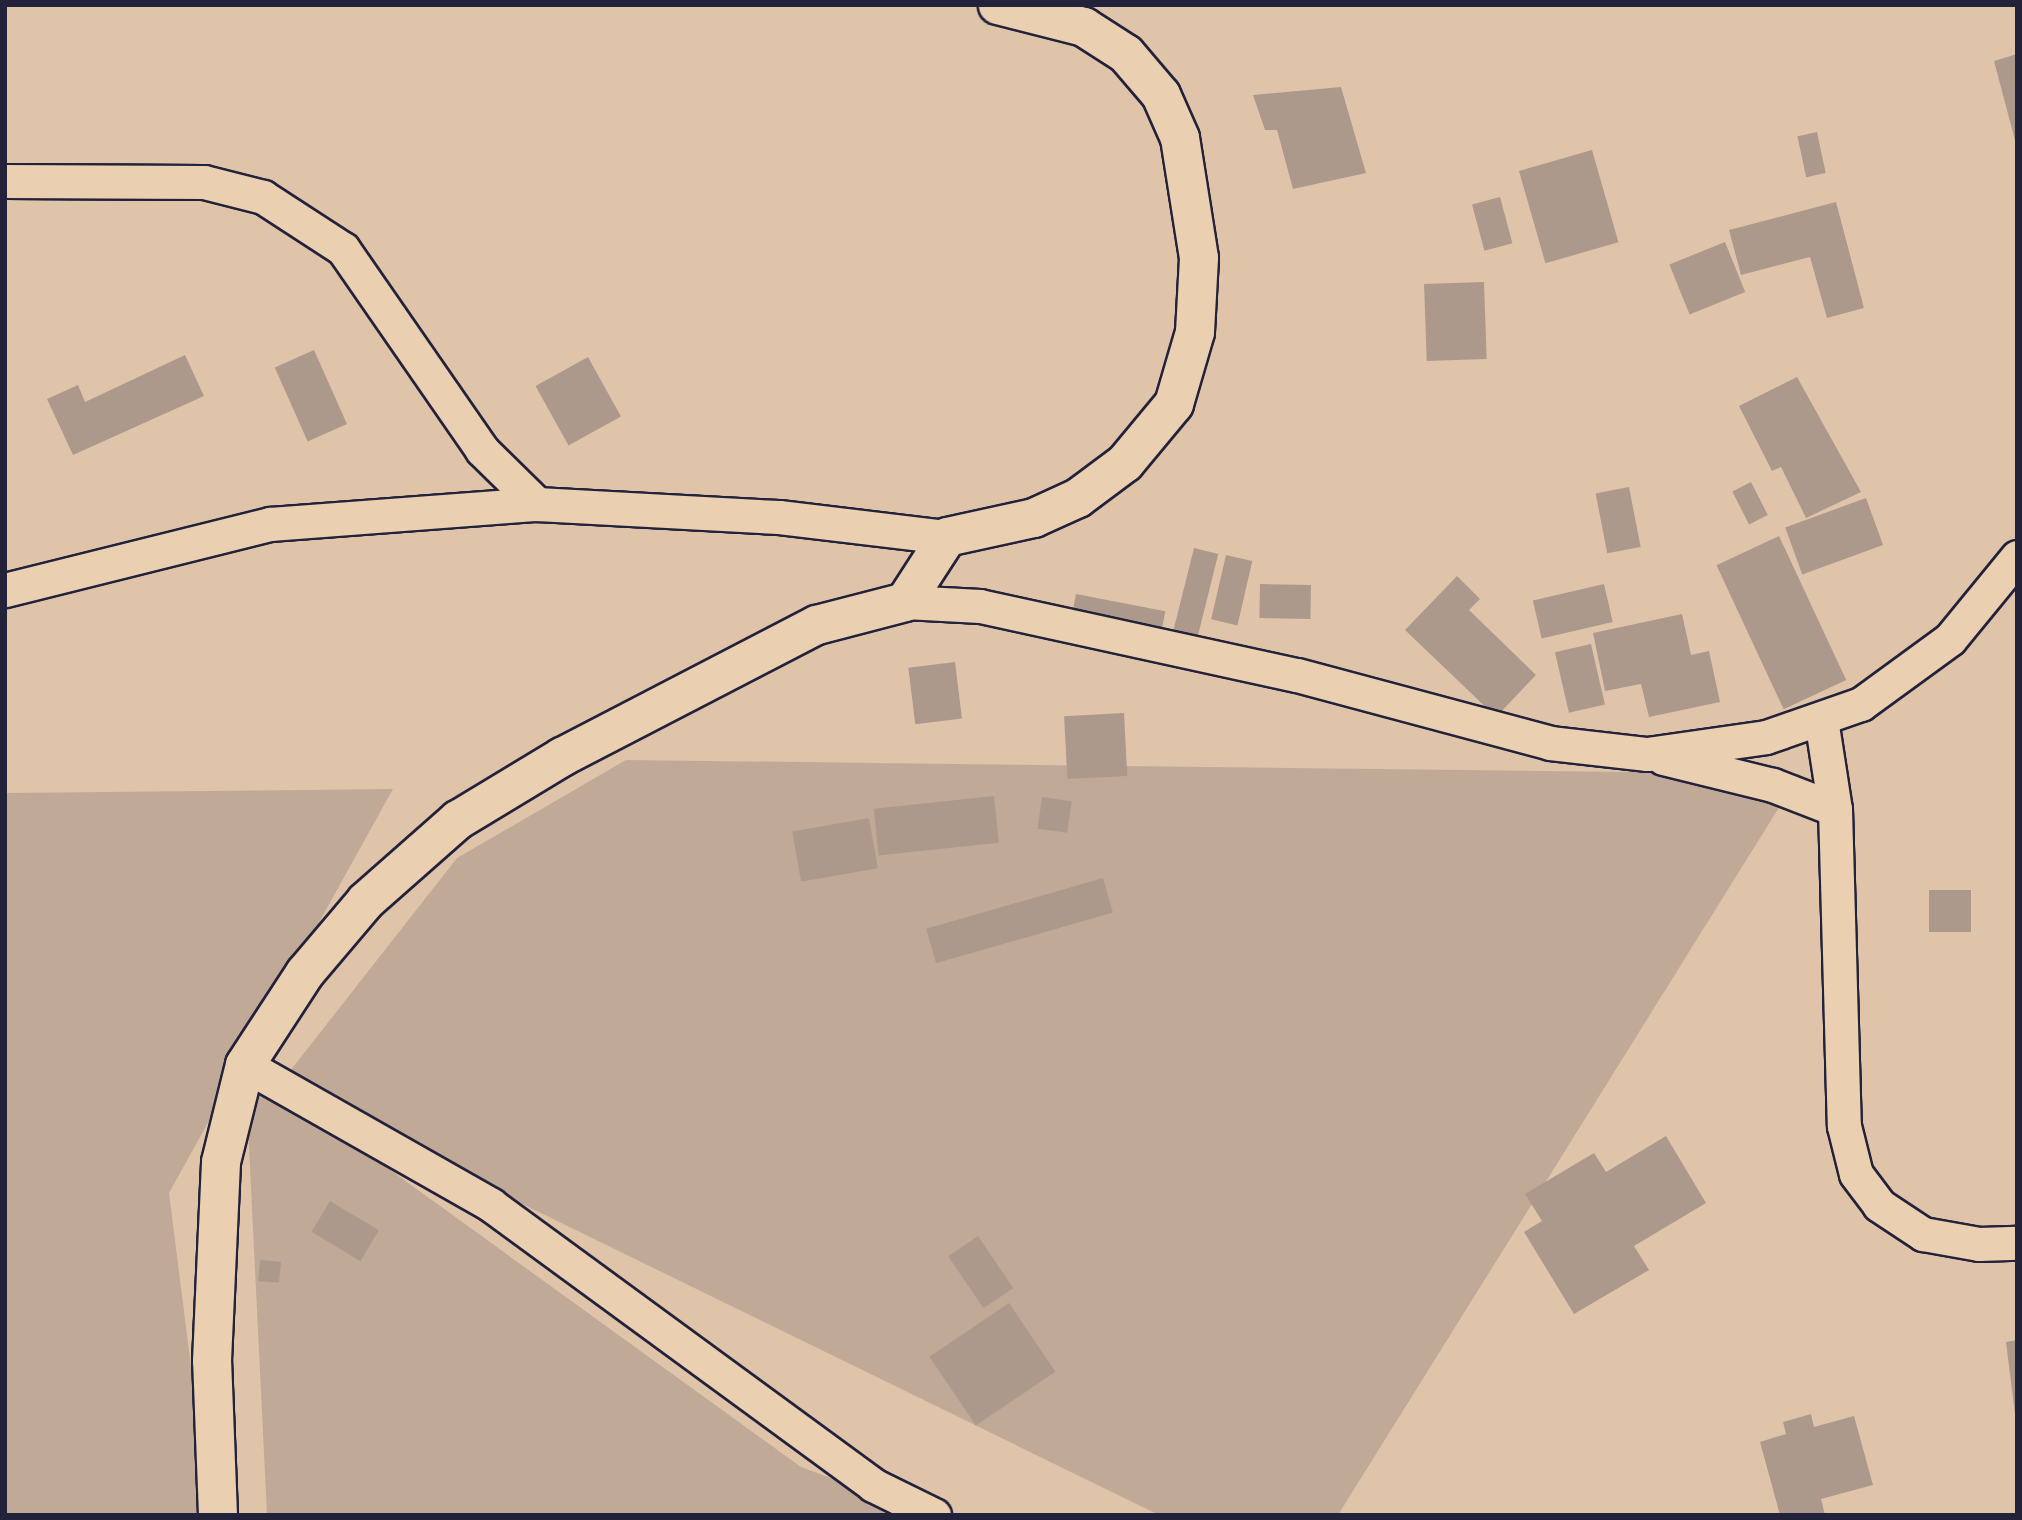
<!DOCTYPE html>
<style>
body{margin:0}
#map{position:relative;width:2022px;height:1520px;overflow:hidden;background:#dfc4aa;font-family:Pangolin,sans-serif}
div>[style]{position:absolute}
.green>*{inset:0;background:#c0aa97}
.building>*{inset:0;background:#ad998c;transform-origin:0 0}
.roads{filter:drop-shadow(2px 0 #22223b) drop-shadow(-2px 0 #22223b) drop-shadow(0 2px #22223b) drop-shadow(0 -2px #22223b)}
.minor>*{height:33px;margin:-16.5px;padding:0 16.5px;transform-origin:16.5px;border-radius:16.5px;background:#ebcfb1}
.tertiary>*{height:38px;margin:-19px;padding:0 19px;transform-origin:19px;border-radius:19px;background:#ebcfb1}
span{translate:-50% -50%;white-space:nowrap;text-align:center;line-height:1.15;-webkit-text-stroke:5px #ebcfb1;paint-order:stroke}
.frame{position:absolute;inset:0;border:7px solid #22223b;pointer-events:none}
</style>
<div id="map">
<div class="green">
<i style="clip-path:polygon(626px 760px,1800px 774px,1338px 1515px,1159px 1515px,279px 1085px,457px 858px)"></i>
<i style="clip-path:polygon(393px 789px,169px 1193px,210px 1515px,5px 1515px,5px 793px)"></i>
<i style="clip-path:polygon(245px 1065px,801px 1467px,930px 1515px,267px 1515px)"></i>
</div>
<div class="building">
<i style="clip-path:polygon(2017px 54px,2017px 144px,2016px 144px,1994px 61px)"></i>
<i style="clip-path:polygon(1341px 87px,1366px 173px,1293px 189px,1277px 130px,1265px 130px,1253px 95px)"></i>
<i style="left:1817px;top:132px;width:42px;height:20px;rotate:78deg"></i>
<i style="left:1592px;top:150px;width:96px;height:76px;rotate:74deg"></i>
<i style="left:1500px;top:197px;width:48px;height:29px;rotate:75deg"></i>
<i style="clip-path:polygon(1836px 202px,1864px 308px,1827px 318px,1810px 257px,1741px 275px,1729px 230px)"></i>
<i style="left:1725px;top:242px;width:54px;height:60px;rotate:68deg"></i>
<i style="left:1484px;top:282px;width:77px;height:60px;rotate:88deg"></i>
<i style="left:314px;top:350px;width:81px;height:43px;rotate:66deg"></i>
<i style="clip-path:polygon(185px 355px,204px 396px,73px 455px,47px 399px,78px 385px,85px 402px)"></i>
<i style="left:588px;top:357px;width:68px;height:60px;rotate:61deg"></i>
<i style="clip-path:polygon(1797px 377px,1861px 492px,1806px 518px,1781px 467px,1772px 471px,1739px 406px)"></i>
<i style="left:1751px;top:482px;width:37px;height:21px;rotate:63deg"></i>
<i style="left:1629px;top:487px;width:61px;height:34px;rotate:79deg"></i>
<i style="left:1866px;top:498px;width:50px;height:86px;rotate:70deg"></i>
<i style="left:1779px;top:536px;width:159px;height:69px;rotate:65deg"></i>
<i style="left:1194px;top:548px;width:25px;height:89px;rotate:14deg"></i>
<i style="left:1226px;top:555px;width:27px;height:66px;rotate:13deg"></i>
<i style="clip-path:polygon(1457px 576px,1480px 599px,1469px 610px,1536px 675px,1496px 717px,1405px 630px)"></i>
<i style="left:1260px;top:584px;width:51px;height:34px;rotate:1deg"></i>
<i style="left:1604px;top:584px;width:39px;height:73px;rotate:77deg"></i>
<i style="left:1076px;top:594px;width:91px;height:26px;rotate:11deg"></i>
<i style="clip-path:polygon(1682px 614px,1691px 655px,1709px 651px,1720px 702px,1649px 717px,1641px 684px,1605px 691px,1593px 633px)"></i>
<i style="left:1591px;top:644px;width:62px;height:37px;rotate:77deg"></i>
<i style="left:955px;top:662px;width:57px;height:47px;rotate:83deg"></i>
<i style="left:1124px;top:713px;width:63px;height:60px;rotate:87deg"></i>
<i style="left:994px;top:796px;width:47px;height:121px;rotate:84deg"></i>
<i style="left:1042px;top:797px;width:30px;height:32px;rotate:8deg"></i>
<i style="left:869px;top:818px;width:51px;height:78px;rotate:80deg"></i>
<i style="left:1103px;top:878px;width:36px;height:184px;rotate:74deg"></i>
<i style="left:1929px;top:890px;width:42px;height:42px"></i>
<i style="clip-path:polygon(1666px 1136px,1706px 1203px,1634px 1246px,1649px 1270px,1574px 1314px,1524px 1232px,1542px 1221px,1525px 1194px,1594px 1153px,1606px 1172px)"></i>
<i style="left:330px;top:1201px;width:57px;height:36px;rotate:31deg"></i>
<i style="left:978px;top:1236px;width:63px;height:36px;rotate:56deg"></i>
<i style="left:260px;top:1260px;width:21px;height:21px;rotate:5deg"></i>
<i style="left:1009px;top:1303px;width:83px;height:96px;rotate:56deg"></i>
<i style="clip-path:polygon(2017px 1340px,2017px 1414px,2015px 1414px,2006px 1342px)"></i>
<i style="clip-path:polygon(1811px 1414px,1814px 1427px,1854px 1416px,1873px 1485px,1821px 1499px,1825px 1515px,1780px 1515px,1760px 1442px,1786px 1434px,1783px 1422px)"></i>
</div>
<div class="roads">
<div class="minor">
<i style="left:5px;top:181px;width:199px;rotate:0.3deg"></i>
<i style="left:204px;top:182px;width:61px;rotate:14.3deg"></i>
<i style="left:263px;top:197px;width:95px;rotate:33deg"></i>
<i style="left:343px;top:249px;width:244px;rotate:55.3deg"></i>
<i style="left:482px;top:450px;width:77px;rotate:44.5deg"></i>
<i style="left:5px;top:590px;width:273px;rotate:-14deg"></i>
<i style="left:270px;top:524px;width:268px;rotate:-4.3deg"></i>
<i style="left:537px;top:504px;width:242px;rotate:3.1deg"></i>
<i style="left:779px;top:517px;width:169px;rotate:6.8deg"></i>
<i style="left:905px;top:602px;width:75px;rotate:3.1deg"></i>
<i style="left:980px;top:606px;width:324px;rotate:12.3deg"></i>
<i style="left:1297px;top:675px;width:262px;rotate:15deg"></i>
<i style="left:1550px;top:743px;width:98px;rotate:6.5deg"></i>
<i style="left:1647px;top:754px;width:120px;rotate:-8.1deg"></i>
<i style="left:1766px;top:737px;width:101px;rotate:-19.2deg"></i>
<i style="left:1861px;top:704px;width:110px;rotate:-36.1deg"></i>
<i style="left:1950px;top:639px;width:106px;rotate:-50.7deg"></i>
<i style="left:1821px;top:719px;width:91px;rotate:81.2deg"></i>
<i style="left:1835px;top:809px;width:317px;rotate:88.4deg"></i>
<i style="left:1844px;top:1126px;width:49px;rotate:76deg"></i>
<i style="left:1856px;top:1174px;width:39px;rotate:53deg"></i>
<i style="left:1879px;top:1205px;width:53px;rotate:33.4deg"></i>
<i style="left:1923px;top:1234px;width:57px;rotate:10.1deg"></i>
<i style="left:1979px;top:1244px;width:38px;rotate:-2deg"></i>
<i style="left:1663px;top:758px;width:113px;rotate:13.8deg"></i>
<i style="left:1773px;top:785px;width:66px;rotate:21.2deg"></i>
<i style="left:245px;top:1065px;width:283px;rotate:29.6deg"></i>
<i style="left:491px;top:1205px;width:474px;rotate:36.2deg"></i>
<i style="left:873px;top:1485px;width:68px;rotate:26.2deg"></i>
</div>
<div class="tertiary">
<i style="left:218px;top:1515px;width:154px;rotate:-92.2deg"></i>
<i style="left:212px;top:1361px;width:199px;rotate:-87.4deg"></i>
<i style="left:221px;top:1162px;width:100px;rotate:-76.1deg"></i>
<i style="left:245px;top:1065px;width:110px;rotate:-56.9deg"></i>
<i style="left:305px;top:973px;width:94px;rotate:-49.7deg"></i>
<i style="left:366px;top:901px;width:123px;rotate:-41.4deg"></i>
<i style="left:458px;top:820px;width:122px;rotate:-31.2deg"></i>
<i style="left:562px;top:757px;width:287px;rotate:-27.4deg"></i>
<i style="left:817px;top:625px;width:91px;rotate:-14.6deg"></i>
<i style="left:905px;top:602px;width:77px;rotate:-57.1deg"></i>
<i style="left:947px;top:537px;width:89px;rotate:-12.3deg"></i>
<i style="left:1034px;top:518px;width:48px;rotate:-24.4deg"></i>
<i style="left:1078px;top:498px;width:59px;rotate:-36.7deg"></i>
<i style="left:1125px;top:463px;width:77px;rotate:-50.3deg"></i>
<i style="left:1174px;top:404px;width:75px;rotate:-73.7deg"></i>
<i style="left:1195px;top:332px;width:74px;rotate:-86.9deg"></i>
<i style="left:1199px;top:258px;width:121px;rotate:-99deg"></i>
<i style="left:1180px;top:138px;width:47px;rotate:-113.8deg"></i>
<i style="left:1161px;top:95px;width:54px;rotate:-130.5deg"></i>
<i style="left:1126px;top:54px;width:50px;rotate:-147.3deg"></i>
<i style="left:1084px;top:27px;width:89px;rotate:-165.7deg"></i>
</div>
</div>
<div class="frame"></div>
</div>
